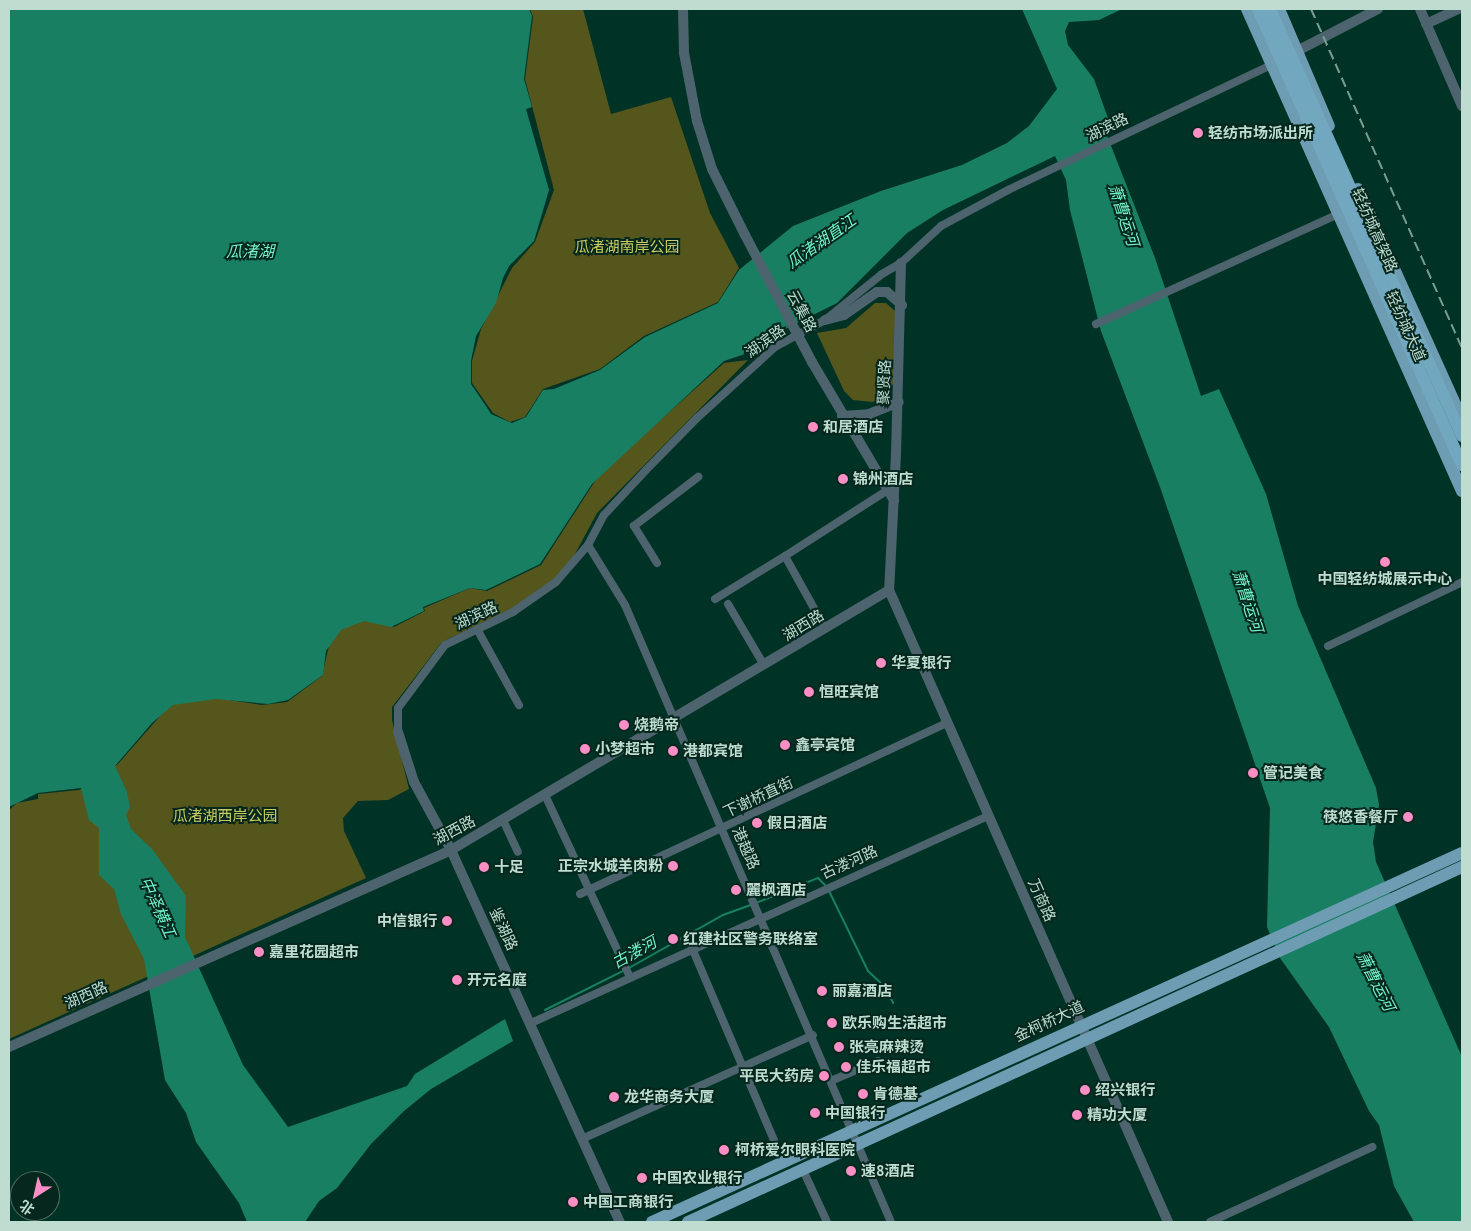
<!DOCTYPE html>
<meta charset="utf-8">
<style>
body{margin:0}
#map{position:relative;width:1471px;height:1231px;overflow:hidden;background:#003326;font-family:"PT Sans","Noto Sans SC",sans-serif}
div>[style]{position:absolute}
.green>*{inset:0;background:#55561c}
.water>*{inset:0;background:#187f63}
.stream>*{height:2px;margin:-1px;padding:0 1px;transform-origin:1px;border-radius:1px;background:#187f63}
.minor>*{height:8px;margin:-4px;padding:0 4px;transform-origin:4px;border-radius:4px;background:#4d646f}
.tertiary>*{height:10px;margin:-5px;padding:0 5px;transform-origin:5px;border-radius:5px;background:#4d646f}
.primary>*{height:12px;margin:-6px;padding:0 6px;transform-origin:6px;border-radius:6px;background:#6d9cb3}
.rail>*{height:2px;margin-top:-1px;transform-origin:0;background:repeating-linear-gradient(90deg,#779d90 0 10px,transparent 0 15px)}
.tertiary-bridge>*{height:10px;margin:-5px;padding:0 5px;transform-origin:5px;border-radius:5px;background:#4d646f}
.trunk-bridge>*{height:12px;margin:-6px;padding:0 6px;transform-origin:6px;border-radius:6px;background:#72a7c0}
.dots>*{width:14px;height:14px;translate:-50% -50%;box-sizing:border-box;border:2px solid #06271d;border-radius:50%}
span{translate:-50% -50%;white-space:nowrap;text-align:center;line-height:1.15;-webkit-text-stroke:4px #06271d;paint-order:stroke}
.street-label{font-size:15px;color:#bedcd0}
.poi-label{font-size:15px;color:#bedcd0;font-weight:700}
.left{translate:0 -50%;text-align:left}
.right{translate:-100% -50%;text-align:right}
.park-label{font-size:15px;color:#cacb61}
.water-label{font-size:16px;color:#72f3c9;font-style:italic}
.frame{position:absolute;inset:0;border:10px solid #bedcd0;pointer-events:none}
.north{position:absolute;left:10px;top:1171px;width:50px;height:50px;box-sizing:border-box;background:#06271d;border:1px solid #506f65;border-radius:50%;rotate:215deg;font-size:14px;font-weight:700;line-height:20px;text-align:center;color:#bedcd0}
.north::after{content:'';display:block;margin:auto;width:18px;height:22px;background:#fb8fc5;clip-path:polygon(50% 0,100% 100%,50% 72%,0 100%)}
</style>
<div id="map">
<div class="green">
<i style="clip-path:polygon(530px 9px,583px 9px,611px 114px,671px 97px,710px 213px,739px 268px,718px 302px,644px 336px,600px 369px,543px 389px,525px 417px,510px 422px,493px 413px,472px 383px,472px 361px,481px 329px,512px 268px,535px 242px,554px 190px,525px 79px,533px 17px)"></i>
<i style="clip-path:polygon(875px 303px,886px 303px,895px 311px,894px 382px,887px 393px,873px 402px,853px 400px,844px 391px,817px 333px,846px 328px)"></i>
<i style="clip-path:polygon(748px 360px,597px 513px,569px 565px,547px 586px,511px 609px,442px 642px,392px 707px,392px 720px,409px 789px,388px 800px,358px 801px,343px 818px,344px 831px,366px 878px,9px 1039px,9px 810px,17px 803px,38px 799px,38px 794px,79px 790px,118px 764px,174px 700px,216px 698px,262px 705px,287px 702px,322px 676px,330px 641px,347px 623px,371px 619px,394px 627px,425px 611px,424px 608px,470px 588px,487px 591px,541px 565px,599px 475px,724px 363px)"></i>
</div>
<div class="water">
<i style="clip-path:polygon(9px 9px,529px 9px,532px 16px,524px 79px,532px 107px,526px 109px,549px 190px,534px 241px,509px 266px,503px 278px,496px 303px,476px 336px,471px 361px,471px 384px,486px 406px,491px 414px,512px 423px,526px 417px,543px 390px,554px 389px,600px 370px,645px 337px,718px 303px,739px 270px,793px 226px,881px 191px,962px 165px,1007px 143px,1029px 126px,1057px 89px,1022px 9px,1122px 9px,1099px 20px,1069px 22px,1065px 31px,1068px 45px,1094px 79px,1109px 121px,1106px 133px,1155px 258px,1201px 396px,1219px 389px,1266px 494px,1298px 606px,1376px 788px,1379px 805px,1373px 842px,1376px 862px,1462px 1057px,1462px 1222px,1414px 1222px,1394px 1186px,1379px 1125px,1369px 1111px,1329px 1027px,1280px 958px,1267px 927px,1270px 808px,1160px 487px,1101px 331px,1070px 210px,1066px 180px,1055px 156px,943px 210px,907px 233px,837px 303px,775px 334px,760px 349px,724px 361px,592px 484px,540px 564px,486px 590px,470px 588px,423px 607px,424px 611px,391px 627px,364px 621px,341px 630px,326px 651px,323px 675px,288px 700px,268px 704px,216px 699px,173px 705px,152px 723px,115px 766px,127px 792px,130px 807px,126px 815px,131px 829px,152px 849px,186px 896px,185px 937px,243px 1065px,288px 1127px,407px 1086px,415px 1074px,505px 1019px,513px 1041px,431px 1089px,404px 1111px,371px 1144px,337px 1188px,319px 1201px,305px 1222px,247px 1222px,239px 1203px,196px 1142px,186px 1113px,165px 1080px,144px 959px,121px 914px,114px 889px,99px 875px,99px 828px,89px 820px,81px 788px,38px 793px,9px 807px)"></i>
</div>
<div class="stream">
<i style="left:829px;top:891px;width:89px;rotate:64deg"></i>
<i style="left:868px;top:971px;width:23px;rotate:43deg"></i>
<i style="left:885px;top:987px;width:18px;rotate:63deg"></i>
<i style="left:756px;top:903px;width:67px;rotate:-22deg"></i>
<i style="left:818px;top:878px;width:13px;rotate:45deg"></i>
<i style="left:629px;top:968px;width:108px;rotate:-29.4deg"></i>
<i style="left:723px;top:915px;width:30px;rotate:-20deg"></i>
<i style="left:545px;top:1010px;width:89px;rotate:-26.6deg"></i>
</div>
<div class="minor">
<i style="left:1096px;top:324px;width:266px;rotate:-24.4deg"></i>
<i style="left:588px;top:545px;width:70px;rotate:58.3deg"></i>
<i style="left:625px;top:605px;width:672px;rotate:66.68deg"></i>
<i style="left:657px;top:563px;width:44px;rotate:-121.9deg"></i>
<i style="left:634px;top:526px;width:81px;rotate:-37.4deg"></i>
<i style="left:715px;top:599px;width:82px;rotate:-31.6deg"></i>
<i style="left:728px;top:604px;width:71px;rotate:59.5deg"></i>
<i style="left:825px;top:628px;width:82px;rotate:-119.1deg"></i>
<i style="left:785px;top:556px;width:122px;rotate:-32.7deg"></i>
<i style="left:477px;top:629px;width:87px;rotate:61.1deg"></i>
<i style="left:1328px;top:646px;width:148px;rotate:-25.5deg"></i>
<i style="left:398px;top:732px;width:24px;rotate:-90deg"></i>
<i style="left:398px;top:708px;width:79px;rotate:-53.3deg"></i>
<i style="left:445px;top:645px;width:76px;rotate:-25.9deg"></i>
<i style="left:513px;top:612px;width:52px;rotate:-34.9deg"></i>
<i style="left:556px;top:582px;width:49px;rotate:-49.1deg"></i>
<i style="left:588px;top:545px;width:34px;rotate:-62deg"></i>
<i style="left:604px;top:515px;width:62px;rotate:-47deg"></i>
<i style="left:646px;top:470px;width:73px;rotate:-45.6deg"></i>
<i style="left:697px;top:418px;width:105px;rotate:-42.3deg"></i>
<i style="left:775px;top:347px;width:57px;rotate:-28.4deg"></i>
<i style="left:825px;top:320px;width:73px;rotate:-38.9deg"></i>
<i style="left:882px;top:274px;width:22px;rotate:-30deg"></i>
<i style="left:901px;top:263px;width:54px;rotate:-42.8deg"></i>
<i style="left:941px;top:226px;width:78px;rotate:-28.2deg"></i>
<i style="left:1010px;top:189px;width:293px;rotate:-25.4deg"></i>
<i style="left:545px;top:795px;width:201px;rotate:65deg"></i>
<i style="left:503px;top:820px;width:35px;rotate:65deg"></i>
<i style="left:580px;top:894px;width:405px;rotate:-25deg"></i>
<i style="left:692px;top:948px;width:232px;rotate:66.9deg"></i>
<i style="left:531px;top:1023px;width:502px;rotate:-24.37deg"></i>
<i style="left:833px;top:1080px;width:49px;rotate:-22.9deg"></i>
<i style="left:584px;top:1138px;width:251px;rotate:-24.2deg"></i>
<i style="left:803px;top:1170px;width:57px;rotate:65.2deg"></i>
<i style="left:1210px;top:1222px;width:179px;rotate:-24.8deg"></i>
</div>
<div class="tertiary">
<i style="left:683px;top:9px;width:44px;rotate:88.7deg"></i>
<i style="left:684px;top:53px;width:69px;rotate:79.2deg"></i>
<i style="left:697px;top:121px;width:50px;rotate:72.6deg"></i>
<i style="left:712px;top:169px;width:74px;rotate:63.4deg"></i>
<i style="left:1420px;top:9px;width:106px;rotate:66.6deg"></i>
<i style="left:1426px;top:24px;width:35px;rotate:-25deg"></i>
<i style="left:1297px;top:51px;width:91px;rotate:-27.4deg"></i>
<i style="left:901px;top:263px;width:191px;rotate:91.5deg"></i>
<i style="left:896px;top:454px;width:136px;rotate:92.9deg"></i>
<i style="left:889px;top:590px;width:691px;rotate:66.18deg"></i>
<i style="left:825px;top:320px;width:20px;rotate:-15deg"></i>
<i style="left:844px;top:315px;width:40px;rotate:-34.9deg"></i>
<i style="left:877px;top:292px;width:10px"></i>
<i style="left:887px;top:292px;width:20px;rotate:41deg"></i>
<i style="left:812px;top:362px;width:161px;rotate:59.3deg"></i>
<i style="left:842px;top:416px;width:27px;rotate:-4deg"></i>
<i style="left:869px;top:414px;width:32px;rotate:-22deg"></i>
<i style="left:398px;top:732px;width:52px;rotate:72.3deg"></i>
<i style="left:414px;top:782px;width:77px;rotate:61.4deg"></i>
<i style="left:451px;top:850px;width:409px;rotate:65.6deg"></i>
<i style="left:9px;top:1047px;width:484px;rotate:-24deg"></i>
<i style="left:451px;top:850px;width:509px;rotate:-30.69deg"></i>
</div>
<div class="primary">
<i style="left:1247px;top:9px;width:528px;rotate:65.96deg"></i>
<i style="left:1279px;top:9px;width:127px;rotate:66.9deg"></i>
<i style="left:1358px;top:189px;width:252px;rotate:65.7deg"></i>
<i style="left:652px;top:1222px;width:890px;rotate:-24.49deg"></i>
<i style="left:688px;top:1222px;width:852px;rotate:-24.64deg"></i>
</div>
<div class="rail">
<i style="left:1311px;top:9px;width:371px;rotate:66deg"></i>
</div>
<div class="tertiary-bridge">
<i style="left:745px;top:235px;width:144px;rotate:62.2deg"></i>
</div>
<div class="trunk-bridge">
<i style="left:1258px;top:9px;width:500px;rotate:65.9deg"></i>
<i style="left:1270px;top:9px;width:468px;rotate:65.8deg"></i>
</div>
<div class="dots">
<i style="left:1198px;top:133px;background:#fb8fc5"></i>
<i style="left:813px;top:427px;background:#fb8fc5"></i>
<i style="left:843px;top:479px;background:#fb8fc5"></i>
<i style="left:1385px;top:562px;background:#fb8fc5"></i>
<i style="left:881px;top:663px;background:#fb8fc5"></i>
<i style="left:809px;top:692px;background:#fb8fc5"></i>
<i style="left:624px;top:725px;background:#fb8fc5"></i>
<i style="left:785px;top:745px;background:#fb8fc5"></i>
<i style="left:585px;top:749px;background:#fb8fc5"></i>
<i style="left:673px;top:751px;background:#fb8fc5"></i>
<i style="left:1253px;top:773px;background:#fb8fc5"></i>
<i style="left:1408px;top:817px;background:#fb8fc5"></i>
<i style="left:757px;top:823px;background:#fb8fc5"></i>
<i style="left:673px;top:866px;background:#fb8fc5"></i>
<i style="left:484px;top:867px;background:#fb8fc5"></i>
<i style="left:736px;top:890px;background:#fb8fc5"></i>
<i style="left:447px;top:921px;background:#fb8fc5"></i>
<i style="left:673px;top:939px;background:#fb8fc5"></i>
<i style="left:259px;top:952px;background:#fb8fc5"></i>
<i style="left:457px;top:980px;background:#fb8fc5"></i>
<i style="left:822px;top:991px;background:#fb8fc5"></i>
<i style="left:832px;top:1023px;background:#fb8fc5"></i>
<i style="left:839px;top:1047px;background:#fb8fc5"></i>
<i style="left:846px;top:1067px;background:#fb8fc5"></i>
<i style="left:824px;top:1076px;background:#fb8fc5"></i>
<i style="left:1085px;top:1090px;background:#fb8fc5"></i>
<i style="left:863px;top:1094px;background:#fb8fc5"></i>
<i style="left:614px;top:1097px;background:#fb8fc5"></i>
<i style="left:815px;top:1113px;background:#fb8fc5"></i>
<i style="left:1077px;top:1115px;background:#fb8fc5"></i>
<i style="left:724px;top:1150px;background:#fb8fc5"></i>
<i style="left:851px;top:1171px;background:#fb8fc5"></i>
<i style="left:642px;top:1178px;background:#fb8fc5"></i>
<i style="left:573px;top:1202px;background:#fb8fc5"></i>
</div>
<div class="street-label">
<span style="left:1107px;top:127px;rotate:-26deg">湖滨路</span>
<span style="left:1375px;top:230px;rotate:66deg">轻纺城高架路</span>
<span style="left:802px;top:311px;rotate:62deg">云集路</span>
<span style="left:1406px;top:326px;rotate:66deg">轻纺城大道</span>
<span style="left:765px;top:341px;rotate:-35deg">湖滨路</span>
<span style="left:884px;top:382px;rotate:-88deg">聚贤路</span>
<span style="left:476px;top:615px;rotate:-25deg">湖滨路</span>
<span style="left:803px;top:625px;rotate:-31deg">湖西路</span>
<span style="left:758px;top:797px;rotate:-25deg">下谢桥直街</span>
<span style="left:454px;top:830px;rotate:-28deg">湖西路</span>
<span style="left:746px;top:848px;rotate:66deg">港越路</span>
<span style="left:849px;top:862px;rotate:-24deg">古溇河路</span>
<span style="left:1042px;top:900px;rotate:66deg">万商路</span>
<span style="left:504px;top:929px;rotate:65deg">鉴湖路</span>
<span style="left:86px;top:995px;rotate:-24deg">湖西路</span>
<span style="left:1049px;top:1021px;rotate:-25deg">金柯桥大道</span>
</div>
<div class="poi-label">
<span class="left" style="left:1208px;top:133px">轻纺市场派出所</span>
<span class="left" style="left:823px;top:427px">和居酒店</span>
<span class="left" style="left:853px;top:479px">锦州酒店</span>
<span style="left:1385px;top:579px">中国轻纺城展示中心</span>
<span class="left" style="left:891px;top:663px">华夏银行</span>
<span class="left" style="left:819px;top:692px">恒旺宾馆</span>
<span class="left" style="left:634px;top:725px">烧鹅帝</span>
<span class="left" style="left:795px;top:745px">鑫亭宾馆</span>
<span class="left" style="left:595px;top:749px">小梦超市</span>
<span class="left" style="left:683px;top:751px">港都宾馆</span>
<span class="left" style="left:1263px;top:773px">管记美食</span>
<span class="right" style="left:1398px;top:817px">筷悠香餐厅</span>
<span class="left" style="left:767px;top:823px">假日酒店</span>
<span class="right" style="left:663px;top:866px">正宗水城羊肉粉</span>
<span class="left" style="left:494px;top:867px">十足</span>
<span class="left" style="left:746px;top:890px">麗枫酒店</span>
<span class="right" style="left:437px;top:921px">中信银行</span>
<span class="left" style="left:683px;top:939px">红建社区警务联络室</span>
<span class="left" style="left:269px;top:952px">嘉里花园超市</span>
<span class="left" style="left:467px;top:980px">开元名庭</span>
<span class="left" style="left:832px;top:991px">丽嘉酒店</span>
<span class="left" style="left:842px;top:1023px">欧乐购生活超市</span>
<span class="left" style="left:849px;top:1047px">张亮麻辣烫</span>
<span class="left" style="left:856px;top:1067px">佳乐福超市</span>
<span class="right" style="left:814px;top:1076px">平民大药房</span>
<span class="left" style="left:1095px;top:1090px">绍兴银行</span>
<span class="left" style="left:873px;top:1094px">肯德基</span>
<span class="left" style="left:624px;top:1097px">龙华商务大厦</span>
<span class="left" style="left:825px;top:1113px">中国银行</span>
<span class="left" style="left:1087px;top:1115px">精功大厦</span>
<span class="left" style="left:735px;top:1150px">柯桥爱尔眼科医院</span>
<span class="left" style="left:861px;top:1171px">速8酒店</span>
<span class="left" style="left:652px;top:1178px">中国农业银行</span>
<span class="left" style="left:583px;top:1202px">中国工商银行</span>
</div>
<div class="park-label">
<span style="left:627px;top:247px">瓜渚湖南岸公园</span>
<span style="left:225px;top:816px">瓜渚湖西岸公园</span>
</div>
<div class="water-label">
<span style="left:1124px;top:215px;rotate:72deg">萧曹运河</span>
<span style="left:821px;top:241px;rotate:-35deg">瓜渚湖直江</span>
<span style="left:250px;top:251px">瓜渚湖</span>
<span style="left:1248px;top:601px;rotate:72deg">萧曹运河</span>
<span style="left:158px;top:907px;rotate:66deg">中泽横江</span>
<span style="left:634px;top:952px;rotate:-29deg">古溇河</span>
<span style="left:1376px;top:981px;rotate:63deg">萧曹运河</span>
</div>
<div class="frame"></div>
<div class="north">北</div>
</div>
